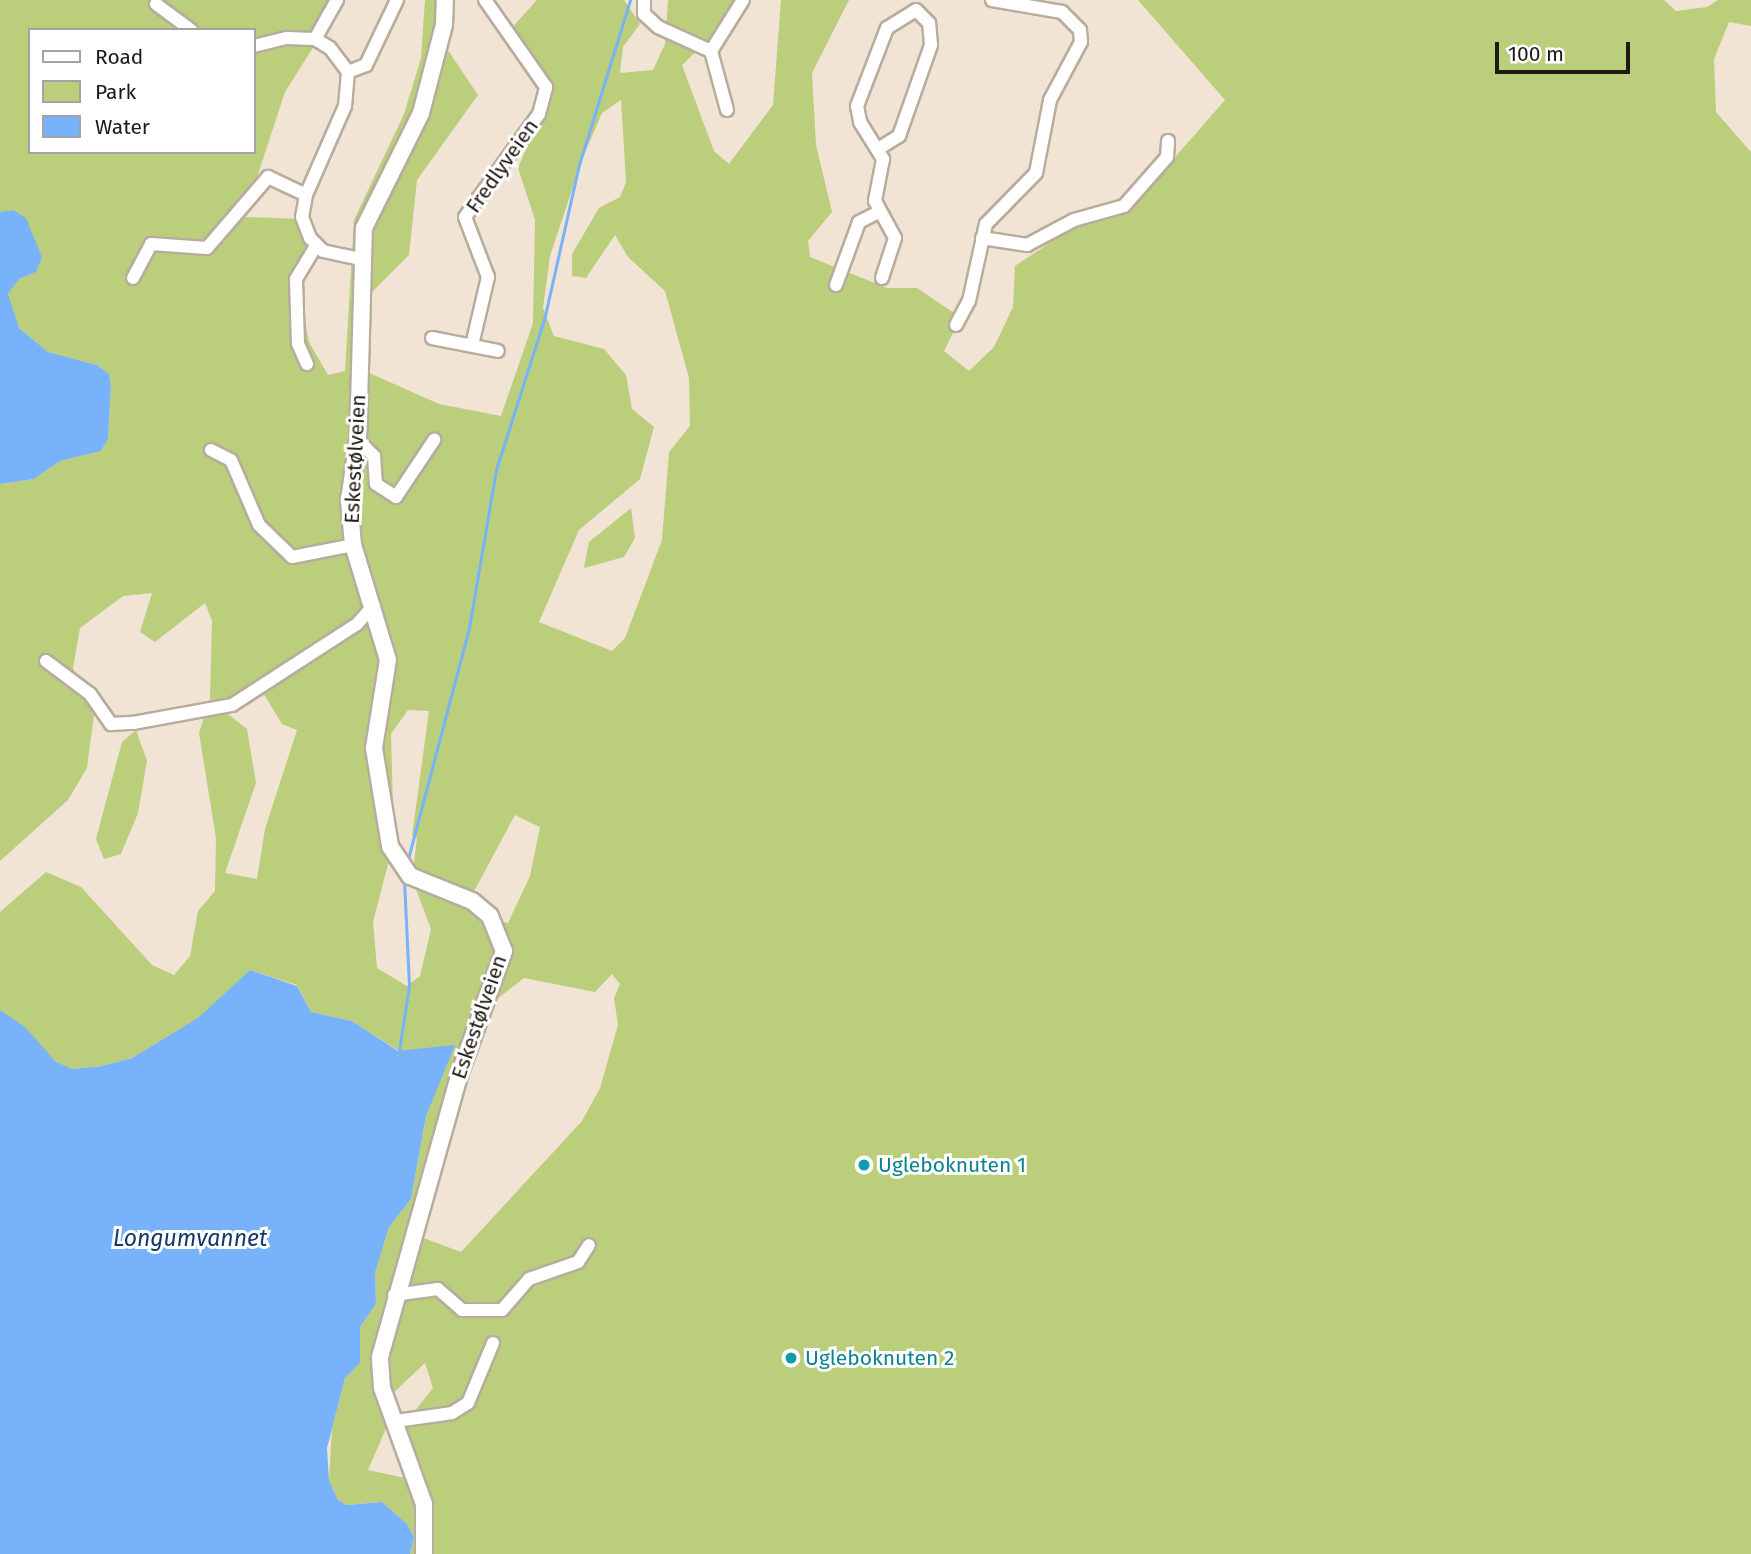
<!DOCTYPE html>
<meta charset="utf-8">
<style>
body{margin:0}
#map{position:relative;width:1751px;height:1554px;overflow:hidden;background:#f1e4d4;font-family:"Fira Sans",sans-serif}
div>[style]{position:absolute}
.green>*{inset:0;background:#bace7c}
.water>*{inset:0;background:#78b2fa}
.stream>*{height:2.5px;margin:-1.25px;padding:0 1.25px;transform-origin:1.25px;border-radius:1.25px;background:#78b2fa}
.roads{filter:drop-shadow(2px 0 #b8ac9c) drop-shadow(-2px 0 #b8ac9c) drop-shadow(0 2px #b8ac9c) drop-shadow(0 -2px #b8ac9c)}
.minor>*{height:12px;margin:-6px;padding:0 6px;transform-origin:6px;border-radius:6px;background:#fff}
.major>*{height:16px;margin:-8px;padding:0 8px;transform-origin:8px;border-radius:8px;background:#fff}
.dots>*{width:19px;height:19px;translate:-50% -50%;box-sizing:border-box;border:4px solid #fff;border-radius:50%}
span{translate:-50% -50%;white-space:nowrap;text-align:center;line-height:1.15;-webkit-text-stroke:6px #fff;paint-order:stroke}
.street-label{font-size:21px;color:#1e1914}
.culture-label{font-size:21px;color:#0d838f}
.left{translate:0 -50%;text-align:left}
.water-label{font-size:23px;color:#123967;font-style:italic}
.legend{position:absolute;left:28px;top:28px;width:228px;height:126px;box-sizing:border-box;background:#fff;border:2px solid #a5a3a1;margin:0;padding:9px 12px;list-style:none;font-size:21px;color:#1e1914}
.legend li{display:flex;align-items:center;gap:14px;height:35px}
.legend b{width:35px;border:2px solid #a5a3a1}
.scale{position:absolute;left:1495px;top:42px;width:135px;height:32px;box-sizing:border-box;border:4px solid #1e1914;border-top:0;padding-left:9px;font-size:21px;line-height:24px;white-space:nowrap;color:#1e1914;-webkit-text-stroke:5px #fff;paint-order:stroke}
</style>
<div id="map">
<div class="green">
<i style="clip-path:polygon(evenodd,0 0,343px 0,285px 92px,244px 217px,302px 219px,310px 251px,300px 295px,309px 342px,328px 375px,345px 371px,354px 220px,404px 114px,421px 58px,425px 0,436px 0,437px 34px,478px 95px,417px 180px,409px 255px,364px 300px,358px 368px,439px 404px,501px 416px,533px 323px,535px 220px,518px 168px,539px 118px,543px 82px,508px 32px,537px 0,624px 0,640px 24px,623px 47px,620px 73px,653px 70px,665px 44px,668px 0,739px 0,724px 25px,682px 65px,714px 151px,729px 164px,773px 105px,781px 0,849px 0,812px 73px,816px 145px,832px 212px,808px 241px,810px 257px,887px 288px,917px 288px,954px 313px,955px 329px,944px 351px,969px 371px,994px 347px,1013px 307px,1015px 266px,1075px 226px,1135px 203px,1225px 100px,1138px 0,1664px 0,1676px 11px,1707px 7px,1718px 0,1751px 0,1751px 26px,1729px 22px,1714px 59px,1716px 112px,1751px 152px,1751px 1554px,410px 1554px,414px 1537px,407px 1524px,382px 1502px,345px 1505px,338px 1500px,329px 1480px,332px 1428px,345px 1378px,360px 1363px,360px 1327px,376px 1304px,375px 1273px,389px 1227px,411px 1199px,426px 1116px,449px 1054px,399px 1051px,352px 1021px,311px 1012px,297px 985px,250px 970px,199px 1018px,132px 1058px,102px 1066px,72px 1069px,55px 1061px,0 1010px,0 912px,46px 872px,81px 887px,152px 965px,174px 975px,190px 956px,198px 911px,215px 891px,216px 838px,199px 733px,210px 698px,212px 621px,205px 603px,155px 642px,140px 632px,152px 593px,123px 596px,80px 628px,73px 668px,94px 715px,87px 768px,68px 800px,0 861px,0 484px,34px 479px,60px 461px,101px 451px,108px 439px,111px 386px,109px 374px,97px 365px,48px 352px,19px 328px,11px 312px,8px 294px,19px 279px,36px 272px,13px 210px,0 212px,0 0,30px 30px,254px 30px,254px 152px,30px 152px,30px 30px,0 0,621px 100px,626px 182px,620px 197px,599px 208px,572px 254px,572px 276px,586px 278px,615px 235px,628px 257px,665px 291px,689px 378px,690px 426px,669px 452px,662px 540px,625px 638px,612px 651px,539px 622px,579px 530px,640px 479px,654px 427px,632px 409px,626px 375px,604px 349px,554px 336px,543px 308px,550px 256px,583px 157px,602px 113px,621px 100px,0 0,260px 688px,282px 724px,297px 730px,265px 829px,257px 879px,225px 873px,256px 783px,247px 729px,220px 708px,260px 688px,0 0,408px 710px,429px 711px,412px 836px,417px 838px,412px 879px,431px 929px,420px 976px,407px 986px,377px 968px,373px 922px,394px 841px,391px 734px,408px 710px,0 0,515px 815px,540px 827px,530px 876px,508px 923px,492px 919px,471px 897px,515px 815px,0 0,612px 974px,620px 984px,614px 998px,618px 1025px,600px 1088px,582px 1121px,461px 1252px,410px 1233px,412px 1213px,482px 1011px,524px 978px,595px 992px,612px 974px,0 0,425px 1363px,433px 1388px,399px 1431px,410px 1479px,368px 1470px,394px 1410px,388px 1398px,425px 1363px)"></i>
<i style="clip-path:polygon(631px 508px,635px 538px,624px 557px,584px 568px,589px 542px)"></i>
<i style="clip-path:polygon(136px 730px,147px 761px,138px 813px,121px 854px,104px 859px,96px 839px,122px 742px)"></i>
</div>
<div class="water">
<i style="clip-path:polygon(13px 210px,26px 218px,42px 257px,36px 272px,19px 279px,8px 294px,19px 328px,48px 352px,97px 365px,109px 374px,111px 386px,108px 439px,101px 451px,60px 461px,34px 479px,0 484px,0 212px)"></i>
<i style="clip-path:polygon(250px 970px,297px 986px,311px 1012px,352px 1021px,398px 1051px,455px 1045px,426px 1116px,411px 1199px,389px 1227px,375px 1273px,376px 1304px,360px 1327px,360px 1363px,345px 1378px,327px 1448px,329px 1480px,338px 1500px,346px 1505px,382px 1502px,407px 1524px,414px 1537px,410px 1554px,0 1554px,0 1010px,25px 1027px,55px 1061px,72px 1069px,102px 1066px,132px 1058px,198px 1018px)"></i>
</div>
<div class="stream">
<i style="left:408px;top:859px;width:239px;rotate:-75.2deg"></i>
<i style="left:469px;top:628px;width:160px;rotate:-80.3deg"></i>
<i style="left:496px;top:470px;width:157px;rotate:-72.3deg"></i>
<i style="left:544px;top:320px;width:159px;rotate:-77.3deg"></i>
<i style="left:579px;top:165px;width:173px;rotate:-72.8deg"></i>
<i style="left:399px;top:1051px;width:66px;rotate:-81.3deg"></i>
<i style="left:409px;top:986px;width:107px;rotate:-92.7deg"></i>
</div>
<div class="roads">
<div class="minor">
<i style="left:644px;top:0;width:14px;rotate:90deg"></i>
<i style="left:644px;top:14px;width:19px;rotate:43deg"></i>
<i style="left:658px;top:27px;width:58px;rotate:24.4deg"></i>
<i style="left:711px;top:51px;width:60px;rotate:-57.9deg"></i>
<i style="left:156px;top:4px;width:44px;rotate:36.6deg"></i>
<i style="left:315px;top:39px;width:45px;rotate:-60.6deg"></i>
<i style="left:254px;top:46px;width:34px;rotate:-14deg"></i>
<i style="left:287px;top:38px;width:28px;rotate:2deg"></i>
<i style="left:315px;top:39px;width:17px;rotate:31deg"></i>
<i style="left:330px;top:48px;width:30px;rotate:53deg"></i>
<i style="left:348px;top:72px;width:34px;rotate:95deg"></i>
<i style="left:345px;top:106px;width:97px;rotate:113.7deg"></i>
<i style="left:306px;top:195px;width:22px;rotate:100deg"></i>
<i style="left:302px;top:217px;width:22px;rotate:69deg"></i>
<i style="left:310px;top:238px;width:18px;rotate:45deg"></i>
<i style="left:323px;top:251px;width:40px;rotate:12deg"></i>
<i style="left:711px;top:51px;width:61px;rotate:74.8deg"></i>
<i style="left:348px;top:72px;width:19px;rotate:-21deg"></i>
<i style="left:366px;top:65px;width:72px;rotate:-64.5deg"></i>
<i style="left:878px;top:149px;width:25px;rotate:-32deg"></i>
<i style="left:899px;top:136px;width:96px;rotate:-70.6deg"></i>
<i style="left:931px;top:45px;width:22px;rotate:-95deg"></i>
<i style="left:929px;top:23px;width:18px;rotate:-135deg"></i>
<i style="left:916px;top:10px;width:34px;rotate:148deg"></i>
<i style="left:887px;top:28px;width:84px;rotate:111deg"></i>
<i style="left:857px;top:106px;width:16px;rotate:79deg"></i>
<i style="left:860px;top:122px;width:44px;rotate:58.1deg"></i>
<i style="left:883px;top:159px;width:43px;rotate:100.8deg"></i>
<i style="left:875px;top:201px;width:42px;rotate:61.6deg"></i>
<i style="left:895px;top:238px;width:42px;rotate:108deg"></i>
<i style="left:982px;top:238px;width:46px;rotate:8.8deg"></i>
<i style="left:1027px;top:245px;width:53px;rotate:-28deg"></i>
<i style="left:1074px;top:220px;width:52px;rotate:-15.6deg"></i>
<i style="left:1124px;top:206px;width:65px;rotate:-48.7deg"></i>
<i style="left:1167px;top:157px;width:16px;rotate:-86deg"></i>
<i style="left:133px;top:278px;width:38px;rotate:-62deg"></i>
<i style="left:151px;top:244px;width:56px;rotate:4.1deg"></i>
<i style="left:207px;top:248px;width:94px;rotate:-49.3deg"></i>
<i style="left:268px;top:177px;width:42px;rotate:25.3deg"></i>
<i style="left:836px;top:285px;width:67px;rotate:-69.9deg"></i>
<i style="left:859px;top:222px;width:22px;rotate:-27deg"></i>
<i style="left:956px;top:325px;width:27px;rotate:-62deg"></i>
<i style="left:969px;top:301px;width:79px;rotate:-77.6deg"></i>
<i style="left:986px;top:224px;width:71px;rotate:-45.6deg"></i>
<i style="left:1036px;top:173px;width:74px;rotate:-79.1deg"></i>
<i style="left:1050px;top:100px;width:66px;rotate:-61.9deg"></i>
<i style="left:1081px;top:42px;width:12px;rotate:-95deg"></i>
<i style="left:1080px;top:30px;width:25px;rotate:-135deg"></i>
<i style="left:1062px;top:12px;width:71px;rotate:-170.3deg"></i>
<i style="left:432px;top:338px;width:67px;rotate:11.1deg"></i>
<i style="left:472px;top:345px;width:70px;rotate:-76.8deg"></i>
<i style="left:488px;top:277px;width:64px;rotate:-111deg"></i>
<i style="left:465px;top:217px;width:127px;rotate:-54.3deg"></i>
<i style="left:539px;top:114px;width:28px;rotate:-75deg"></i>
<i style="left:546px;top:87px;width:106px;rotate:-125deg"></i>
<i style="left:307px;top:364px;width:22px;rotate:-114deg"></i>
<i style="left:298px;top:344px;width:65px;rotate:-91.8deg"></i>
<i style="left:296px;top:279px;width:39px;rotate:-59deg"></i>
<i style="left:358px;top:440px;width:23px;rotate:45deg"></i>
<i style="left:374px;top:456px;width:28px;rotate:86deg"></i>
<i style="left:376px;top:484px;width:24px;rotate:33deg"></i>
<i style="left:396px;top:497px;width:69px;rotate:-56.3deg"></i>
<i style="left:211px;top:450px;width:22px;rotate:27deg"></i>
<i style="left:231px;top:460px;width:71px;rotate:66.7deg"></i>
<i style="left:259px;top:525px;width:46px;rotate:44.1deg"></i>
<i style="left:292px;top:557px;width:62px;rotate:-11.1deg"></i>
<i style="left:46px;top:661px;width:55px;rotate:36.9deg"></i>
<i style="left:90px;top:694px;width:37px;rotate:55deg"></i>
<i style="left:111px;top:724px;width:22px;rotate:-3deg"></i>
<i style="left:133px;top:723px;width:101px;rotate:-10.3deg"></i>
<i style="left:232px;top:705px;width:149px;rotate:-32.9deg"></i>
<i style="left:357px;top:624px;width:25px;rotate:-48deg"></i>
<i style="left:394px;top:1295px;width:44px;rotate:-7.8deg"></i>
<i style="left:438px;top:1289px;width:32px;rotate:41deg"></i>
<i style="left:462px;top:1310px;width:40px"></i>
<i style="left:502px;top:1310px;width:41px;rotate:-48.9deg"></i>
<i style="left:529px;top:1279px;width:52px;rotate:-19.1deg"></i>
<i style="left:578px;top:1262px;width:20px;rotate:-57deg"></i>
<i style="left:396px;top:1421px;width:57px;rotate:-8.1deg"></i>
<i style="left:452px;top:1413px;width:19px;rotate:-32deg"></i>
<i style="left:468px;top:1403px;width:65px;rotate:-67.4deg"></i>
</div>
<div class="major">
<i style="left:424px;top:1554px;width:50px;rotate:-90deg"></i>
<i style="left:424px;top:1504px;width:123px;rotate:-109.9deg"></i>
<i style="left:382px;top:1388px;width:31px;rotate:-94deg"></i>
<i style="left:380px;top:1357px;width:296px;rotate:-74.3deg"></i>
<i style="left:460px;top:1072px;width:129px;rotate:-70deg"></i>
<i style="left:504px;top:951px;width:38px;rotate:-112deg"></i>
<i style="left:490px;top:916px;width:23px;rotate:-140deg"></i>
<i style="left:472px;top:901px;width:67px;rotate:-158deg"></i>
<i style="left:410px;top:876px;width:36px;rotate:-124deg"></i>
<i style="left:390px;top:846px;width:99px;rotate:-99.3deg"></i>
<i style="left:374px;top:748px;width:89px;rotate:-81deg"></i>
<i style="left:388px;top:660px;width:120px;rotate:-106.9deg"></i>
<i style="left:353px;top:545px;width:45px;rotate:-95.1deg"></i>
<i style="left:349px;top:500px;width:61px;rotate:-81.5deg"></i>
<i style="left:358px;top:440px;width:212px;rotate:-88.4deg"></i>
<i style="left:364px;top:228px;width:128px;rotate:-63.6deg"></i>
<i style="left:421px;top:113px;width:91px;rotate:-75.4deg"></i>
<i style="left:444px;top:25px;width:25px;rotate:-88deg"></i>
</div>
</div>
<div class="dots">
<i style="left:864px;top:1165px;background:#0f9aa8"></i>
<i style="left:791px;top:1358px;background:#0f9aa8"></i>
</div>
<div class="street-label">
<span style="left:502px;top:166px;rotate:-55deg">Fredlyveien</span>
<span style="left:355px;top:459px;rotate:-87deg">Eskestølveien</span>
<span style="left:479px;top:1017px;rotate:-71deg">Eskestølveien</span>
</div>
<div class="culture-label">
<span class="left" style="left:878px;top:1165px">Ugleboknuten 1</span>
<span class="left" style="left:805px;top:1358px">Ugleboknuten 2</span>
</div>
<div class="water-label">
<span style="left:190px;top:1238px">Longumvannet</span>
</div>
<ul class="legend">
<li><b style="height:9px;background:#fff"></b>Road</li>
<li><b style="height:19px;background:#bace7c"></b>Park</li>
<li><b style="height:19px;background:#78b2fa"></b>Water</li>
</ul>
<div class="scale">100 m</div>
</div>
